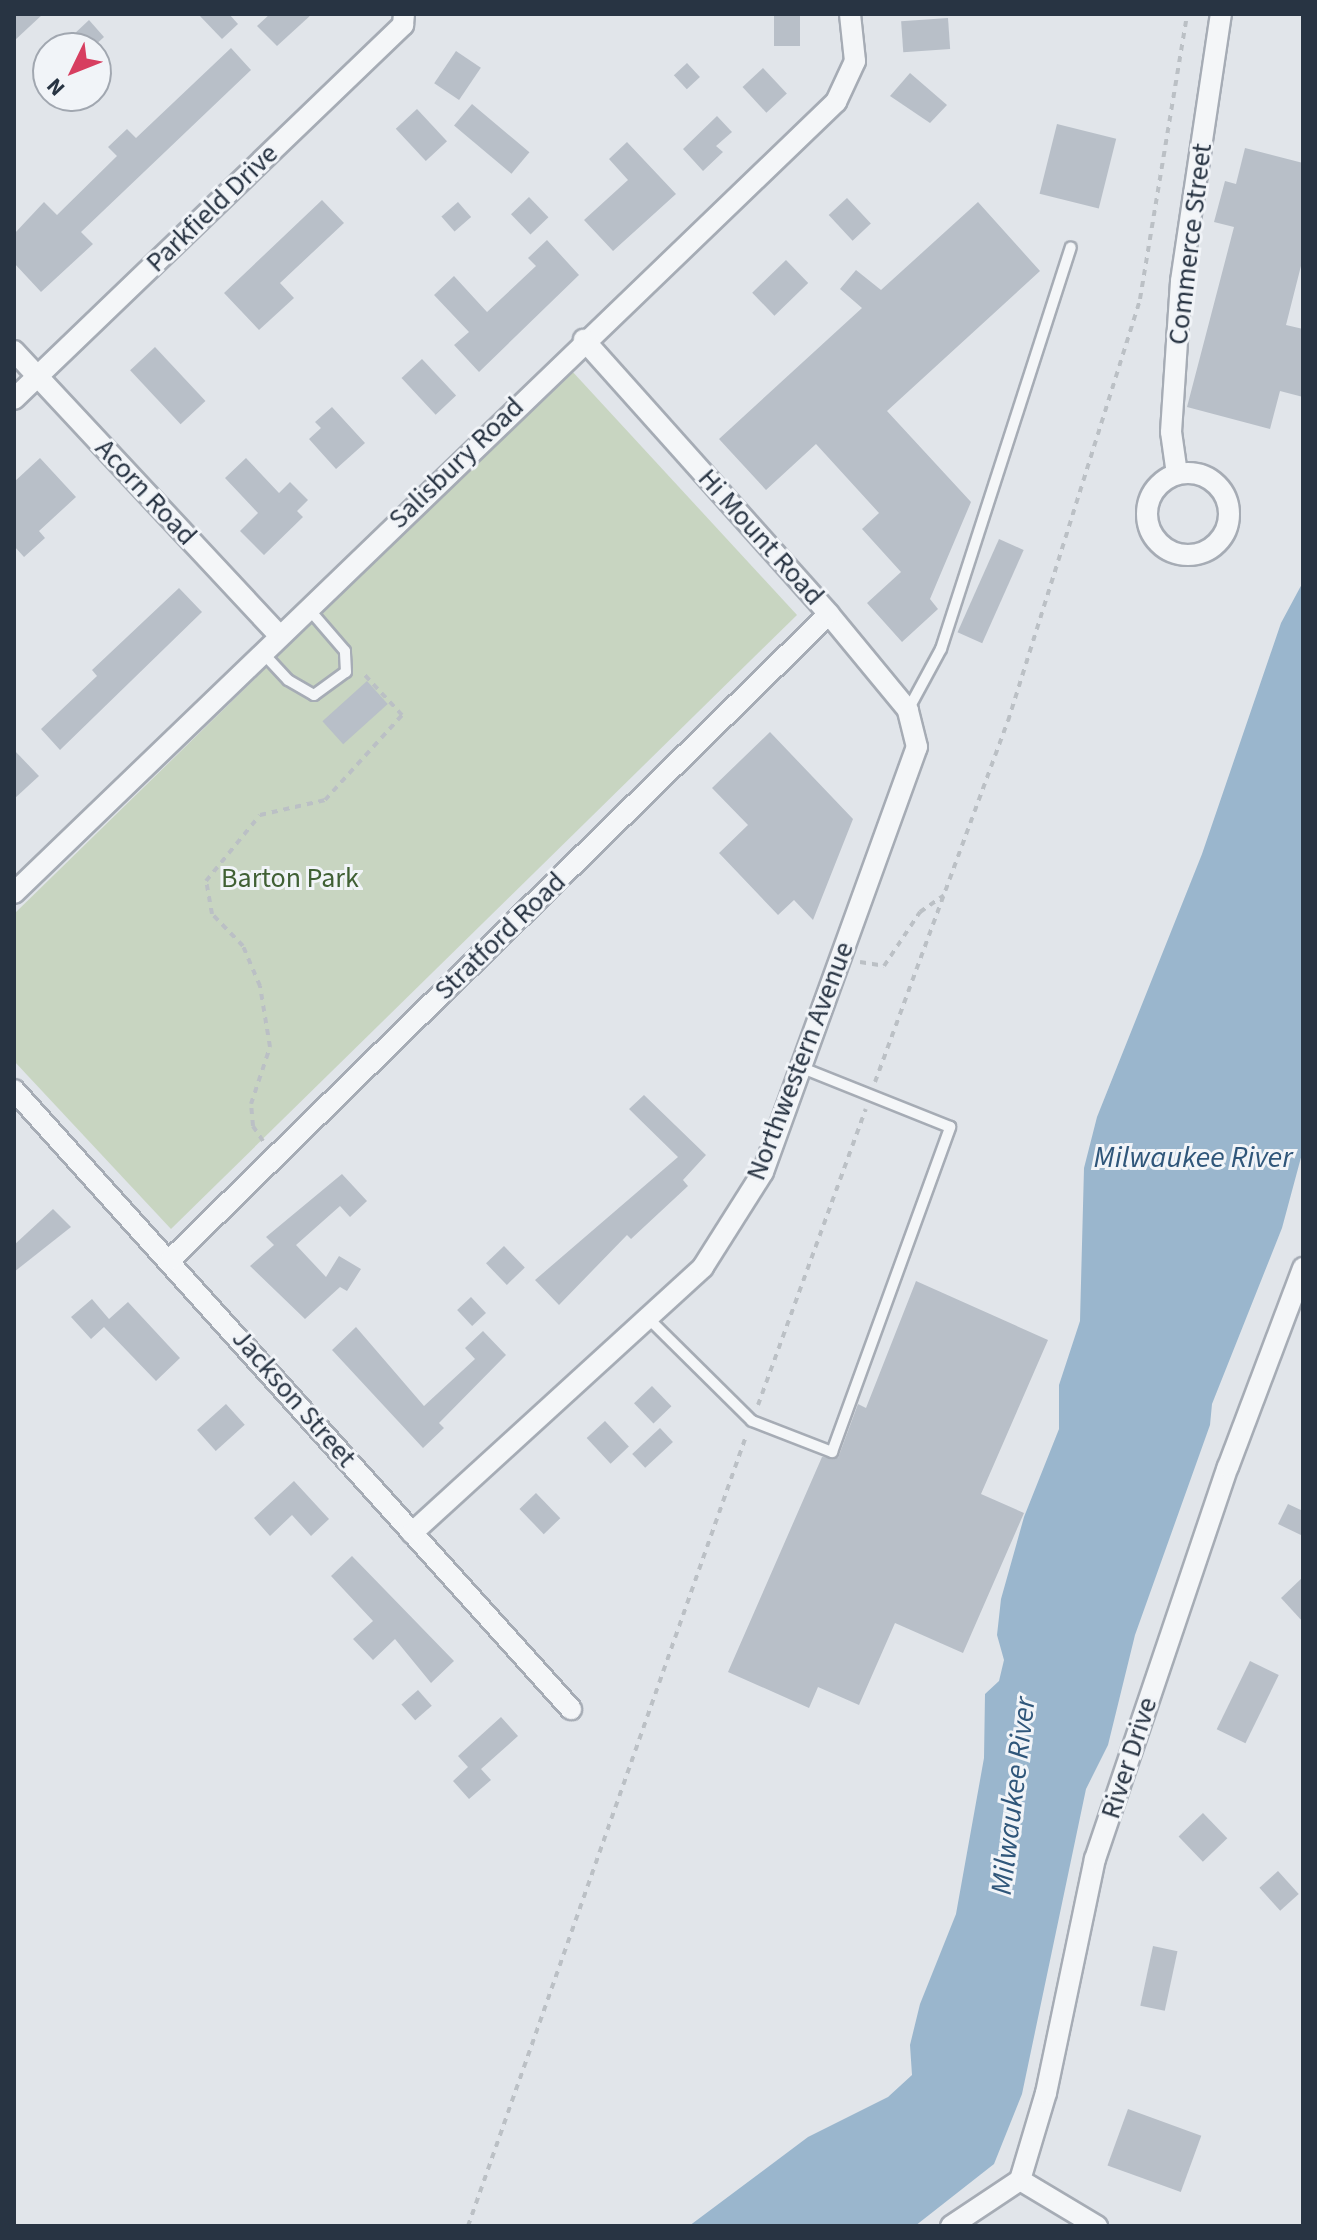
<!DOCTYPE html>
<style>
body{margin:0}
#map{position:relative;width:1317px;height:2240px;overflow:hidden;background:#e1e5ea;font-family:"Source Sans 3",sans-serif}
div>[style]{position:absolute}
.green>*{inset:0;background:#c8d5c1}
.water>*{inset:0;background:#9ab6cd}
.building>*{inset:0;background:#b8bfc8;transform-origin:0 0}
.path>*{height:4px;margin-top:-2px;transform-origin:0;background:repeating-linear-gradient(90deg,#bbc0c5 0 6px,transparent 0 12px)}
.roads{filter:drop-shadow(2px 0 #a6acb5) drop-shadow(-2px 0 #a6acb5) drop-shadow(0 2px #a6acb5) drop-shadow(0 -2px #a6acb5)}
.lane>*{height:10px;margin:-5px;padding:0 5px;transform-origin:5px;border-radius:5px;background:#f4f6f8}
.street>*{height:20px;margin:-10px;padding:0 10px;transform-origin:10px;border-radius:10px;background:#f4f6f8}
.street>.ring{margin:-10px;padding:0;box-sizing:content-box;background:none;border:20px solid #f4f6f8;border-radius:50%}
span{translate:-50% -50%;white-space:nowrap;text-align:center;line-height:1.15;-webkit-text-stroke:6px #f1f4f8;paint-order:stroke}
.street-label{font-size:28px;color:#283443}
.park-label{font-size:28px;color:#406034}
.water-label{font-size:30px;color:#2f567a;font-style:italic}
.frame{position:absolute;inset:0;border:16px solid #283443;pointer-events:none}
.north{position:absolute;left:32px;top:32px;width:80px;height:80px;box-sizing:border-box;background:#f1f4f8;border:2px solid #a1a7b0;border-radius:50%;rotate:227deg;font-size:22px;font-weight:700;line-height:32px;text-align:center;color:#283443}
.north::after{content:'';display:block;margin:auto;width:28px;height:36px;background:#d73e60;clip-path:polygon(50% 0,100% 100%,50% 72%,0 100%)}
</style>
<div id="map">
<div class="green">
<i style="clip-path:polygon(571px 370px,797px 615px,171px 1229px,14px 1061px,14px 914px)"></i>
</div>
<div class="water">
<i style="clip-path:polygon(1303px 582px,1303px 1150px,1282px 1228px,1212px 1404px,1210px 1425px,1135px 1635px,1108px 1745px,1086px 1789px,1022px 2094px,994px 2164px,915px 2226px,689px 2226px,808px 2137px,888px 2097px,912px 2075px,910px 2045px,920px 2004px,956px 1914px,984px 1758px,985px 1694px,999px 1681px,1004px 1660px,997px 1635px,1001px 1599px,1024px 1517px,1059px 1429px,1059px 1385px,1080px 1321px,1084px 1168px,1097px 1117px,1202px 854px,1281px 623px)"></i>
</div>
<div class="building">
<i style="clip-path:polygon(14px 14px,43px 14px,14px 41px)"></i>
<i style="clip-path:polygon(198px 14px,229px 14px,238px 24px,222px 39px)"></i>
<i style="clip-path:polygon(270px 14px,312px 14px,277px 46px,257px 26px)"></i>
<i style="left:774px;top:14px;width:26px;height:32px"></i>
<i style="left:948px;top:18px;width:31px;height:47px;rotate:86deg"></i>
<i style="clip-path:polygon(89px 20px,104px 37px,92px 48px,83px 48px,72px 36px)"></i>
<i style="clip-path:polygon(231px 48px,251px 70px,81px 232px,93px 244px,41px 292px,14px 263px,14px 234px,44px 202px,57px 215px,117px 156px,108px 147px,127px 129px,136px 138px)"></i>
<i style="left:456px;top:51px;width:30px;height:39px;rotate:34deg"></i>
<i style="left:687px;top:63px;width:19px;height:18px;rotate:47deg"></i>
<i style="left:763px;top:68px;width:35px;height:28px;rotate:47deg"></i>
<i style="clip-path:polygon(910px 73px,947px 105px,930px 123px,890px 96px)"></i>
<i style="left:472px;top:104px;width:75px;height:28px;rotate:40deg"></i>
<i style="left:417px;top:109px;width:44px;height:29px;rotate:47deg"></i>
<i style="clip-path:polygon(717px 116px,732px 132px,716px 146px,723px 152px,703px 171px,683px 149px)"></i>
<i style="left:1057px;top:124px;width:61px;height:72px;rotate:14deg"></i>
<i style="clip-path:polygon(627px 142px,676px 194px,613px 251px,584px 220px,628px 180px,609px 159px)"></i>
<i style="clip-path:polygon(1245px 148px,1303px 163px,1303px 258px,1286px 325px,1303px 329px,1303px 397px,1280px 391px,1270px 429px,1187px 407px,1234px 227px,1214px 222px,1225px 181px,1236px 184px)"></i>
<i style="left:529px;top:197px;width:28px;height:25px;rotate:46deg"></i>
<i style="left:847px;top:198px;width:35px;height:25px;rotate:47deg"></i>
<i style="clip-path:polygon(322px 200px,344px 223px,280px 283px,294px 298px,259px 330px,224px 293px)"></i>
<i style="left:458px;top:202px;width:20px;height:22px;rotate:49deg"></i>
<i style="clip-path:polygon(978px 202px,1040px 271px,887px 411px,971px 502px,930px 599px,938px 609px,902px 642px,867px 603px,901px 572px,862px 529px,879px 513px,816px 444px,766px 490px,719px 439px,862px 308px,840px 289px,856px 270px,881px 290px)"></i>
<i style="clip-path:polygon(547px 240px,579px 275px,479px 372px,454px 345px,469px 332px,434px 295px,454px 276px,487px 312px,536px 266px,528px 258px)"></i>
<i style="left:786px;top:260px;width:32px;height:47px;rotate:46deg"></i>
<i style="left:155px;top:347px;width:74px;height:34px;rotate:47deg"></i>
<i style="left:422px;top:359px;width:50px;height:28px;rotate:47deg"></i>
<i style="clip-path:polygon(332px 407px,365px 443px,336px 469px,309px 439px,321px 428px,315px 422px)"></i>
<i style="clip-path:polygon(40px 458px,76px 497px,39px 531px,45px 538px,24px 557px,14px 546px,14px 482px)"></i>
<i style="clip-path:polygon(246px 458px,279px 493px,290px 482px,308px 500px,297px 511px,303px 517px,264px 555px,240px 531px,258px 513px,225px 478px)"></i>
<i style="left:999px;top:539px;width:27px;height:102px;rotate:24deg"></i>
<i style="clip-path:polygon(179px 588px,202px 612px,60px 750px,41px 729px,97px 676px,92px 670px)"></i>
<i style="left:367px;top:681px;width:31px;height:60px;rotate:48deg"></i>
<i style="clip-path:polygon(770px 732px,853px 819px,813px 920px,794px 900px,778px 915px,719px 853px,748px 825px,712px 788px)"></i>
<i style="clip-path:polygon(14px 750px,39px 776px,14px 799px)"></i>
<i style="clip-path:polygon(644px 1095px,706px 1155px,683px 1180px,688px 1186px,631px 1239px,627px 1235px,559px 1305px,535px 1280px,678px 1157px,629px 1109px)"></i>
<i style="clip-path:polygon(342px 1174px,367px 1201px,350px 1217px,340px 1206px,296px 1245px,326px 1277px,339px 1256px,361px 1269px,347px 1291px,340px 1287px,305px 1319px,250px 1266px,274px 1245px,266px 1237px)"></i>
<i style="clip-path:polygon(53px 1209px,71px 1227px,14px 1272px,14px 1245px)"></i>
<i style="left:504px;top:1246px;width:30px;height:25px;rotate:46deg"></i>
<i style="clip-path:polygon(916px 1281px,1048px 1340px,981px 1494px,1024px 1513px,963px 1653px,895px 1623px,859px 1705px,818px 1687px,809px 1708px,728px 1672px,822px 1457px,838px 1458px,858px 1404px,866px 1408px)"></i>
<i style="left:471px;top:1297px;width:22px;height:19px;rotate:47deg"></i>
<i style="clip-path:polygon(92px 1299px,109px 1319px,128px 1302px,180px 1358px,156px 1381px,104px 1327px,91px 1339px,71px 1317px)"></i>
<i style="clip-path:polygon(356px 1327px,424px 1406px,475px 1359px,465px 1348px,483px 1331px,506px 1355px,439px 1423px,444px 1428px,423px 1448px,332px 1350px)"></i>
<i style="left:652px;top:1386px;width:28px;height:25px;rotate:46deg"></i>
<i style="left:226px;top:1404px;width:28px;height:39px;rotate:48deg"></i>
<i style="left:605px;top:1421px;width:35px;height:25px;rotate:47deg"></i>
<i style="left:660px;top:1428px;width:19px;height:38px;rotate:47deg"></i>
<i style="clip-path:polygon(294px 1481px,329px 1519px,311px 1536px,292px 1515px,270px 1536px,254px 1518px)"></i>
<i style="left:536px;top:1493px;width:35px;height:23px;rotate:46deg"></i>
<i style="clip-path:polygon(1288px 1504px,1303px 1511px,1303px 1536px,1278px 1524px)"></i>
<i style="clip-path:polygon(352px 1556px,454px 1661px,431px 1683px,395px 1639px,373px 1660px,353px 1639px,373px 1621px,331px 1576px)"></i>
<i style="clip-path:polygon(1303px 1577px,1303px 1622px,1281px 1598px)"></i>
<i style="left:1250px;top:1661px;width:32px;height:76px;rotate:26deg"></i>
<i style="left:418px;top:1690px;width:21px;height:22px;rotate:49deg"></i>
<i style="clip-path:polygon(501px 1717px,518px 1736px,481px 1769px,491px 1780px,469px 1799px,453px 1781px,468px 1767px,458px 1756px)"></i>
<i style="left:1203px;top:1813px;width:35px;height:34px;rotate:46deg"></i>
<i style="left:1278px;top:1871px;width:31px;height:25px;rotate:48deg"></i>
<i style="left:1153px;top:1946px;width:25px;height:61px;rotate:12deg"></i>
<i style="left:1128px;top:2109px;width:78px;height:60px;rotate:20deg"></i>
</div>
<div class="path">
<i style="left:860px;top:962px;width:24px;rotate:9deg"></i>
<i style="left:884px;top:966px;width:65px;rotate:-56.3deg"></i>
<i style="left:920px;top:912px;width:29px;rotate:-35deg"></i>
<i style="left:875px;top:1082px;width:385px;rotate:-69.8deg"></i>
<i style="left:1008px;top:721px;width:442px;rotate:-72.6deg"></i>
<i style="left:1140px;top:299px;width:289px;rotate:-80.6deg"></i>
<i style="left:263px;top:1141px;width:18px;rotate:-124deg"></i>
<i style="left:253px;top:1126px;width:22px;rotate:-95deg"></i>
<i style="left:251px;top:1104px;width:60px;rotate:-71.6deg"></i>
<i style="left:270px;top:1047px;width:62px;rotate:-99.3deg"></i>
<i style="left:260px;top:986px;width:43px;rotate:-113deg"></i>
<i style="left:243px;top:946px;width:45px;rotate:-134.1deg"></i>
<i style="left:212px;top:914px;width:34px;rotate:-100deg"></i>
<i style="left:206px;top:881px;width:85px;rotate:-50.7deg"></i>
<i style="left:260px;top:815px;width:67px;rotate:-13deg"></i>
<i style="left:325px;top:800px;width:115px;rotate:-47.8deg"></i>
<i style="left:402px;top:715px;width:59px;rotate:-132.9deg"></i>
<i style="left:758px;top:1405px;width:315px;rotate:-70deg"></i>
<i style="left:468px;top:2226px;width:837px;rotate:-70.61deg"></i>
</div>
<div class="roads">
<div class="lane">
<i style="left:262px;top:652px;width:38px;rotate:47deg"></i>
<i style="left:288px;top:680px;width:30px;rotate:30deg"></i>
<i style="left:314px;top:695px;width:39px;rotate:-36deg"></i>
<i style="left:346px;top:672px;width:21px;rotate:-93deg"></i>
<i style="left:345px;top:651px;width:58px;rotate:-130.8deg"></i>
<i style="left:908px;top:710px;width:69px;rotate:-61.6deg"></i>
<i style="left:941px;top:649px;width:422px;rotate:-72.1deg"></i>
<i style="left:648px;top:1318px;width:146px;rotate:44.7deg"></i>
<i style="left:752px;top:1421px;width:86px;rotate:21.2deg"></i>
<i style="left:832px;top:1452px;width:346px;rotate:-70deg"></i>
<i style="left:950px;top:1127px;width:162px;rotate:-158.2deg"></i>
</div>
<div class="street">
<i style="left:14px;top:351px;width:387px;rotate:47deg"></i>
<i style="left:14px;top:399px;width:540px;rotate:-43.87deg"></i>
<i style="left:403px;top:25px;width:11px;rotate:-85deg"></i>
<i class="ring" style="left:1147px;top:473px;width:62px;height:62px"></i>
<i style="left:1177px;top:474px;width:42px;rotate:-98.1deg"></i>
<i style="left:1171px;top:432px;width:151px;rotate:-86.2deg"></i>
<i style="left:1181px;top:281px;width:270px;rotate:-81.5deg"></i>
<i style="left:14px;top:893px;width:1141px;rotate:-43.9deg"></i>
<i style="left:836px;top:102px;width:45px;rotate:-65.1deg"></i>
<i style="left:855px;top:61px;width:47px;rotate:-96.1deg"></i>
<i style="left:14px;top:1090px;width:833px;rotate:48.02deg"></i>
<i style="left:171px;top:1259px;width:921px;rotate:-44.43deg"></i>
<i style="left:412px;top:1533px;width:394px;rotate:-42.4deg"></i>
<i style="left:703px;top:1267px;width:112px;rotate:-57.7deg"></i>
<i style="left:763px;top:1172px;width:452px;rotate:-70.1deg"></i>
<i style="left:917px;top:747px;width:38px;rotate:-104deg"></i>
<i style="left:908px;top:710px;width:124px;rotate:-129.5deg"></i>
<i style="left:829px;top:614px;width:368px;rotate:-131.8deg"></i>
<i style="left:1020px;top:2180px;width:90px;rotate:30.9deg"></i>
<i style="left:951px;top:2226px;width:83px;rotate:-33.7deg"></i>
<i style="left:1020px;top:2180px;width:91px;rotate:-73.4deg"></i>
<i style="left:1046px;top:2093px;width:239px;rotate:-78.2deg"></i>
<i style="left:1095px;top:1859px;width:414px;rotate:-71.3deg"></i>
<i style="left:1228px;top:1467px;width:213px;rotate:-69.3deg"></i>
</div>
</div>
<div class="street-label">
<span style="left:212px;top:208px;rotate:-44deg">Parkfield Drive</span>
<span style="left:1190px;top:244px;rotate:-83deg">Commerce Street</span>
<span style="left:456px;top:463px;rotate:-44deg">Salisbury Road</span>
<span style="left:146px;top:492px;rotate:47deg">Acorn Road</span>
<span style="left:761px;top:537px;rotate:48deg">Hi Mount Road</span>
<span style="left:500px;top:936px;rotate:-44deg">Stratford Road</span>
<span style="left:800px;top:1061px;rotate:-69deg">Northwestern Avenue</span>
<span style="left:294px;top:1398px;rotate:49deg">Jackson Street</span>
<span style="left:1129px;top:1758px;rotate:-72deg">River Drive</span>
</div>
<div class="park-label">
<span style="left:290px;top:878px">Barton Park</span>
</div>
<div class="water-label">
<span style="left:1193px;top:1158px">Milwaukee River</span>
<span style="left:1014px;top:1796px;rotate:-83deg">Milwaukee River</span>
</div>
<div class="frame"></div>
<div class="north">N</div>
</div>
